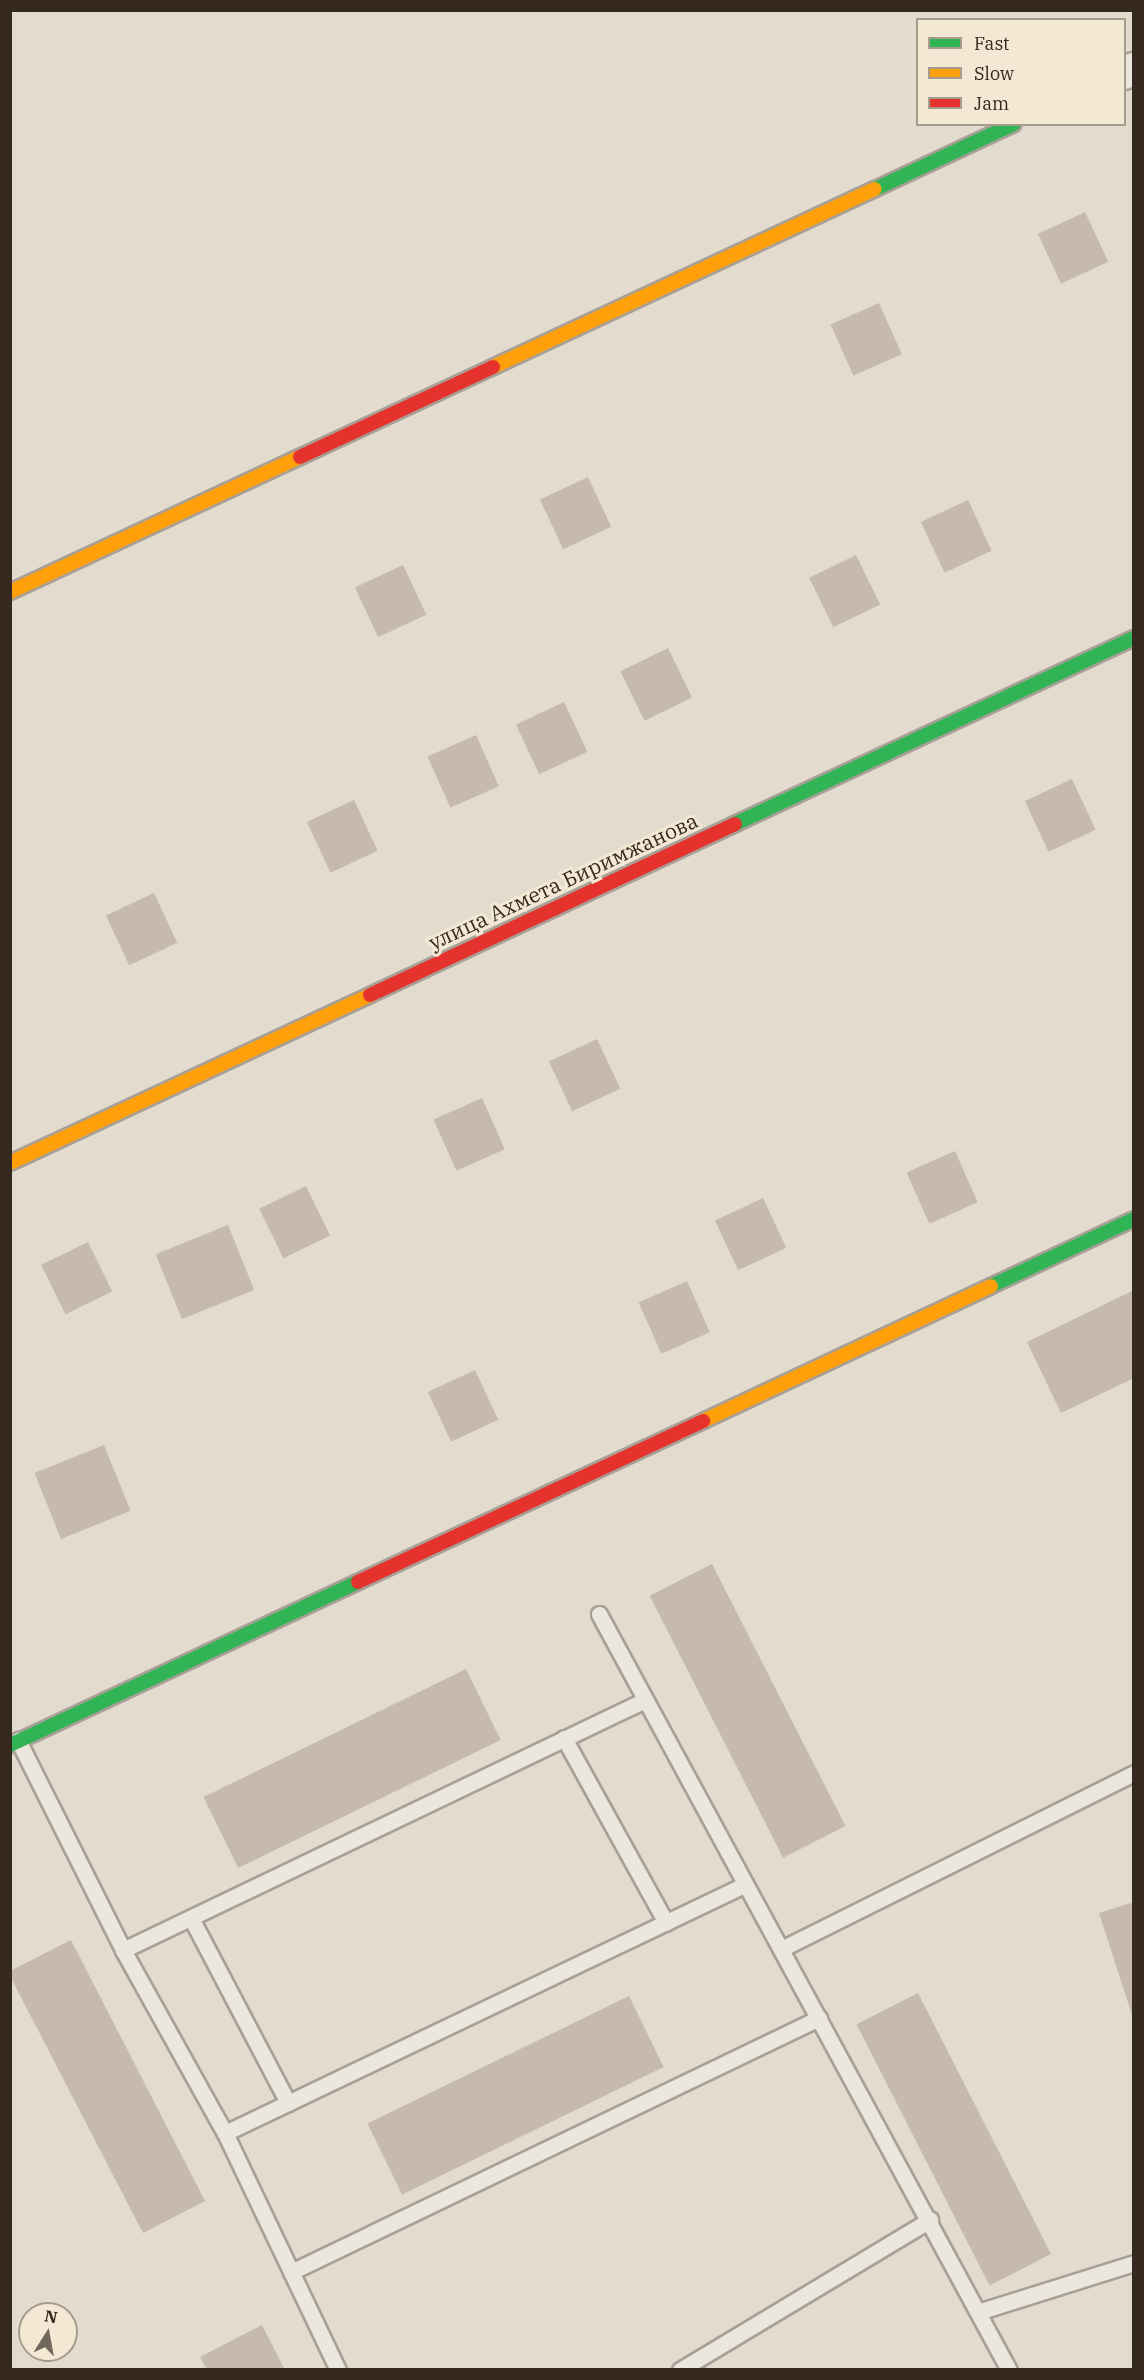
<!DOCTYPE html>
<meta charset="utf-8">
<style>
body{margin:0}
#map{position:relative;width:1144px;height:2380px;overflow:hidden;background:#e3dbcd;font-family:"IBM Plex Serif",serif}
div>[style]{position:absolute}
.building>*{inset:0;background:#c6b9ae;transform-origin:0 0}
.roads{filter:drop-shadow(2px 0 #a8a096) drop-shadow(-2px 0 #a8a096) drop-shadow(0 2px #a8a096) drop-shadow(0 -2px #a8a096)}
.lane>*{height:15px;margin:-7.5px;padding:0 7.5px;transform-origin:7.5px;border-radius:7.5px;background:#ebe6de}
.street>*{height:32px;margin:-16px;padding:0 16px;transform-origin:16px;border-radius:16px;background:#ebe6de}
.fast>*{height:14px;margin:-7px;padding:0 7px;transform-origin:7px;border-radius:7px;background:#30b455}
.slow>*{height:14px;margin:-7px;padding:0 7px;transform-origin:7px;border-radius:7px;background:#ff9f0a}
.jam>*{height:14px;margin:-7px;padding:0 7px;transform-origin:7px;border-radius:7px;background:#e5322d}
span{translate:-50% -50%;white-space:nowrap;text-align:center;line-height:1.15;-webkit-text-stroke:6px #f3e8d4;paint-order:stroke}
.street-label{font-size:21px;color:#35281f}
.frame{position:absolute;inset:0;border:12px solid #35281f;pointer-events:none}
.legend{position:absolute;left:916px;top:18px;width:210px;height:108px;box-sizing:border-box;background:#f3e8d4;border:2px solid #a79b8c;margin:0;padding:8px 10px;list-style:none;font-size:18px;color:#35281f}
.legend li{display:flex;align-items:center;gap:12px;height:30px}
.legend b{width:30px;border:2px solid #a79b8c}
.north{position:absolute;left:18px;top:2302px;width:60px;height:60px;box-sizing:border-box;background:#f3e8d4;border:2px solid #a79b8c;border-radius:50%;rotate:11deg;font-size:16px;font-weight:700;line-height:24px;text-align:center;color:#35281f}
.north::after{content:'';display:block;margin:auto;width:21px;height:27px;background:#72675c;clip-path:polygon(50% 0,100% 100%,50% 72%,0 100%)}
</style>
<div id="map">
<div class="building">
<i style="left:1085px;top:212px;width:55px;height:52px;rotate:65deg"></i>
<i style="left:879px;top:303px;width:56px;height:53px;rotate:66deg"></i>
<i style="left:588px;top:477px;width:55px;height:53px;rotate:65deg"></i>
<i style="left:968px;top:500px;width:56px;height:52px;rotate:65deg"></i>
<i style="left:856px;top:555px;width:55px;height:52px;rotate:64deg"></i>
<i style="left:403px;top:565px;width:55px;height:53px;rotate:65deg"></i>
<i style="left:668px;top:648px;width:55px;height:53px;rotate:64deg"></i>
<i style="left:564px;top:702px;width:55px;height:53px;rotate:65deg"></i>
<i style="left:476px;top:735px;width:56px;height:53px;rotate:66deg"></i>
<i style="left:1072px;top:779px;width:56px;height:52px;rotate:65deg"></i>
<i style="left:354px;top:800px;width:56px;height:52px;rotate:65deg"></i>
<i style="left:154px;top:893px;width:55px;height:53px;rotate:65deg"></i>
<i style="left:597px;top:1039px;width:55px;height:53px;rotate:65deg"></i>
<i style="left:482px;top:1098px;width:56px;height:53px;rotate:66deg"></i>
<i style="left:955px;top:1151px;width:56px;height:53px;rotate:66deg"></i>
<i style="left:306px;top:1186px;width:55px;height:52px;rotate:64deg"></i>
<i style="left:763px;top:1198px;width:55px;height:53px;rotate:65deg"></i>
<i style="left:228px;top:1225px;width:70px;height:78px;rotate:68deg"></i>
<i style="left:88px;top:1242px;width:55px;height:52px;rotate:64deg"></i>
<i style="left:687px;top:1281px;width:56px;height:53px;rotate:66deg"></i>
<i style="clip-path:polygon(1134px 1290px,1134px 1378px,1061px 1413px,1027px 1342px)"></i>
<i style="left:475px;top:1370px;width:55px;height:52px;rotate:65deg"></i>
<i style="left:104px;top:1445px;width:71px;height:75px;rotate:68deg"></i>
<i style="left:712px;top:1564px;width:294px;height:70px;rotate:63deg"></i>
<i style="left:466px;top:1669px;width:79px;height:292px;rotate:64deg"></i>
<i style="clip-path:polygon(1134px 1902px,1134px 2018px,1133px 2018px,1099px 1913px)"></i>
<i style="clip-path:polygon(71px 1940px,205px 2201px,143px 2233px,10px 1976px,10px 1971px)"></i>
<i style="left:918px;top:1993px;width:293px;height:69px;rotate:63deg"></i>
<i style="left:629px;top:1996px;width:79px;height:291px;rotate:64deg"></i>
<i style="clip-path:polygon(262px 2325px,285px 2370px,207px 2370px,200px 2357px)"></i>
</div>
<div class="roads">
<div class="lane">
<i style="left:599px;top:1614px;width:860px;rotate:61.53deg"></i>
<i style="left:564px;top:1738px;width:211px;rotate:61.1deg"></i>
<i style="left:18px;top:1740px;width:235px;rotate:63.4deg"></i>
<i style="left:123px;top:1950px;width:210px;rotate:60.9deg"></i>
<i style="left:225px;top:2133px;width:263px;rotate:64.5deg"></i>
<i style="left:191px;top:1918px;width:209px;rotate:62.3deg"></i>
<i style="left:781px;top:1949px;width:394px;rotate:-26.5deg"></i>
<i style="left:123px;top:1950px;width:579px;rotate:-25.59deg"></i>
<i style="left:225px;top:2133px;width:573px;rotate:-25.54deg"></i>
<i style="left:291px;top:2272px;width:586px;rotate:-25.69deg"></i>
<i style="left:981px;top:2311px;width:160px;rotate:-17.4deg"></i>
<i style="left:680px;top:2370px;width:292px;rotate:-31deg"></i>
</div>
<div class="street">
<i style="left:1124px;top:73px;width:11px;rotate:-22deg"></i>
</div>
<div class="fast">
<i style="left:875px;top:189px;width:153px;rotate:-25.1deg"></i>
<i style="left:735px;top:824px;width:440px;rotate:-25deg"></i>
<i style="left:991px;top:1286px;width:158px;rotate:-25.1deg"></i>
<i style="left:10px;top:1745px;width:384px;rotate:-25.1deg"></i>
</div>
<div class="slow">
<i style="left:493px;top:367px;width:421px;rotate:-25deg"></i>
<i style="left:10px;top:592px;width:320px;rotate:-25deg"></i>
<i style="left:10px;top:1163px;width:397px;rotate:-25deg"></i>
<i style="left:703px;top:1421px;width:318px;rotate:-25.1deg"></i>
</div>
<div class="jam">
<i style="left:300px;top:457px;width:213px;rotate:-25deg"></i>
<i style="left:370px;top:995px;width:403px;rotate:-25.1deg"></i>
<i style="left:358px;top:1582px;width:381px;rotate:-25deg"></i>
</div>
</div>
<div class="street-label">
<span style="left:563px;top:881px;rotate:-25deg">улица Ахмета Биримжанова</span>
</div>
<div class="frame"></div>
<ul class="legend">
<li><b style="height:8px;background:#30b455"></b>Fast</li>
<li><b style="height:8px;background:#ff9f0a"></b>Slow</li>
<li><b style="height:8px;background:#e5322d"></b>Jam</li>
</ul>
<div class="north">N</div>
</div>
